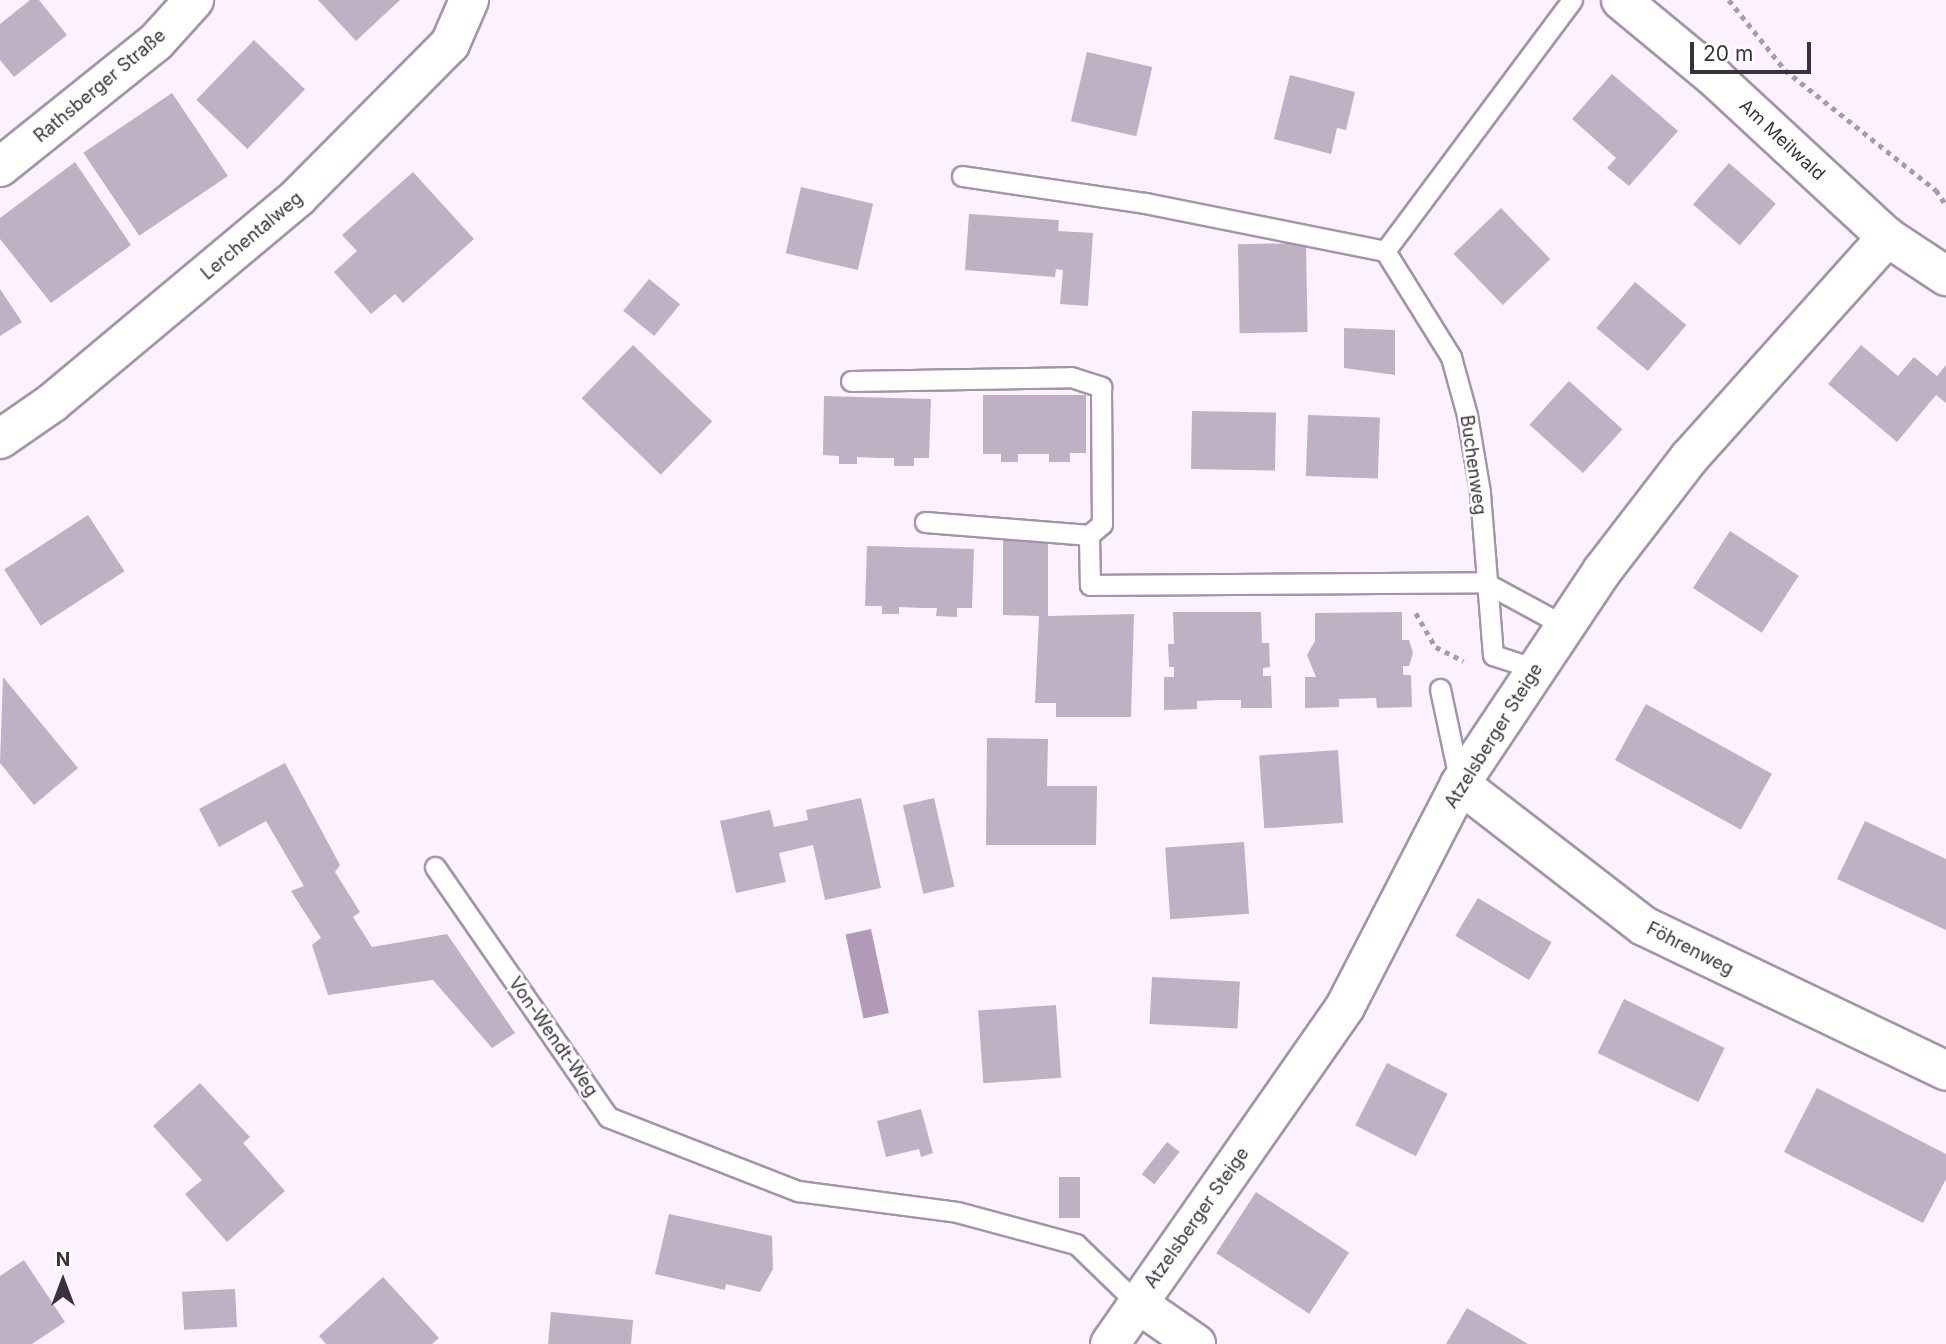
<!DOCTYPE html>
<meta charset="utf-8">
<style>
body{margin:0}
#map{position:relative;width:1946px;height:1344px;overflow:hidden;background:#fcf2ff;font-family:Inter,sans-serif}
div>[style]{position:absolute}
.water>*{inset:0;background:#b09ab8;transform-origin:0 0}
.building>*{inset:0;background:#bfb0c4;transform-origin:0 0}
.path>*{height:4.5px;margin-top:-2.25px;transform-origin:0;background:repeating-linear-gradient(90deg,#a49ca7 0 5px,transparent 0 10px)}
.roads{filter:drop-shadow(2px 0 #a394a9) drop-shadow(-2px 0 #a394a9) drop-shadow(0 2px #a394a9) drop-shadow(0 -2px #a394a9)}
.service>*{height:19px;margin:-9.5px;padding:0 9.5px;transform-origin:9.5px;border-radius:9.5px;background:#fff}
.minor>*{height:38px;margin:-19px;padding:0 19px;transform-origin:19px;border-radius:19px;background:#fff}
.tertiary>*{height:38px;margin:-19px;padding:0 19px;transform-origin:19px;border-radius:19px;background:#fff}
span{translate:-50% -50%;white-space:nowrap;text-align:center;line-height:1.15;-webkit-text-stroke:5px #fff;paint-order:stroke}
.street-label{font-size:18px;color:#38323a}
.north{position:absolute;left:28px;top:1246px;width:70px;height:70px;-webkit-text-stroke:5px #fff;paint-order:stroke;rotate:0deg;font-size:19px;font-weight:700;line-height:28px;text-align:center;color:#38323a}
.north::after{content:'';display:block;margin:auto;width:24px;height:32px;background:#38323a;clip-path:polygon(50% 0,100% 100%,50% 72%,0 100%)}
.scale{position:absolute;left:1690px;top:42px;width:121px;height:32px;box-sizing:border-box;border:4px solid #38323a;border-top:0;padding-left:9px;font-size:21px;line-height:24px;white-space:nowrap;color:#38323a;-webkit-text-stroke:5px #fff;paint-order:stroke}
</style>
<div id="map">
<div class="water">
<i style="left:871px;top:929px;width:86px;height:26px;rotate:78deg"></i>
</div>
<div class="building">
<i style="clip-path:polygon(30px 0,39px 0,67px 35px,14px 77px,0 60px,0 24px)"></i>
<i style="clip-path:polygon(318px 0,400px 0,356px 41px)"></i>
<i style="left:254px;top:40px;width:71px;height:83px;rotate:44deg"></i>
<i style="left:1087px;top:52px;width:67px;height:71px;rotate:13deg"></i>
<i style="clip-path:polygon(1612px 74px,1678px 131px,1629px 186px,1607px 168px,1616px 158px,1572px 119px)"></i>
<i style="clip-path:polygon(1290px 75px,1355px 92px,1346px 130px,1337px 128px,1331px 154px,1274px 139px)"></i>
<i style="left:172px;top:93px;width:100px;height:107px;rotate:56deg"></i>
<i style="clip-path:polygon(75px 162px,131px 245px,51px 303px,0 239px,0 218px)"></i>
<i style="left:1729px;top:163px;width:62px;height:55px;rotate:41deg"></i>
<i style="clip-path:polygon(413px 172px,474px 239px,403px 303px,395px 294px,371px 314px,334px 272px,357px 251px,342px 235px)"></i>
<i style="left:801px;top:187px;width:74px;height:68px;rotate:13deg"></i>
<i style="left:1501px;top:208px;width:71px;height:66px;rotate:46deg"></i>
<i style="clip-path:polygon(969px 214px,1059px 220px,1058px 231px,1093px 233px,1088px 306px,1060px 304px,1063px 270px,1056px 269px,1055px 277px,965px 270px)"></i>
<i style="left:1306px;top:243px;width:89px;height:68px;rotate:89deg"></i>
<i style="left:649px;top:279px;width:40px;height:41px;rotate:39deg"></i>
<i style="left:1635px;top:282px;width:67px;height:60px;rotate:40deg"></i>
<i style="clip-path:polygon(0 289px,22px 322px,0 336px)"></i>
<i style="clip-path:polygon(1344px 328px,1395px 330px,1395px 375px,1344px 368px)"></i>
<i style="left:633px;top:345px;width:110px;height:74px;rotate:44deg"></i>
<i style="clip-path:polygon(1861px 345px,1898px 376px,1914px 357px,1937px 376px,1946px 365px,1946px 403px,1936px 395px,1897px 442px,1828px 384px)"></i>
<i style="left:1569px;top:381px;width:72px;height:59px;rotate:42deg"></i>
<i style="clip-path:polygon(983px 395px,1086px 395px,1086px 453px,1070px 453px,1070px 462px,1049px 462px,1049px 454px,1018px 454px,1018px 462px,1001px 462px,1001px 454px,983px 454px)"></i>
<i style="clip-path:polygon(824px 396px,931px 399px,929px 458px,914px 458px,914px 466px,894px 466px,894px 458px,879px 458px,857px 457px,857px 464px,839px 464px,839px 456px,823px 455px)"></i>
<i style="left:1192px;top:411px;width:84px;height:58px;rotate:1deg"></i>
<i style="left:1308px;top:415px;width:72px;height:61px;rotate:2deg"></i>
<i style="left:88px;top:515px;width:67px;height:100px;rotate:57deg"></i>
<i style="left:1730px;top:531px;width:82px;height:68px;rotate:33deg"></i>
<i style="clip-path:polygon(1003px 540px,1048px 540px,1048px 616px,1134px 614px,1131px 717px,1056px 717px,1056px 703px,1035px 703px,1039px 616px,1003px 615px)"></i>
<i style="clip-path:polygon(867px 546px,974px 549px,972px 608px,957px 608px,957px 617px,936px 616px,937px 608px,922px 608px,899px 607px,899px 614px,882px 614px,882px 606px,865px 606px)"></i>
<i style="clip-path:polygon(1173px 612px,1261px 612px,1262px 643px,1269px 643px,1270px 667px,1263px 668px,1263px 676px,1271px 676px,1272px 708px,1241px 708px,1241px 700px,1219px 700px,1197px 701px,1197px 709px,1164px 710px,1164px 677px,1174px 677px,1174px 667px,1169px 667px,1168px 644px,1174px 644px)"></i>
<i style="clip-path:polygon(1402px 612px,1402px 640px,1409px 640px,1413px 653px,1409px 666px,1403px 666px,1403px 675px,1411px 675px,1412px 707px,1377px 708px,1376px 698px,1339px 699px,1339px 707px,1305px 708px,1305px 677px,1316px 677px,1307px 655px,1315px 641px,1315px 613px)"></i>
<i style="clip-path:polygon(3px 677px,78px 768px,34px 805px,0 763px)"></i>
<i style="left:1646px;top:704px;width:144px;height:64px;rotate:29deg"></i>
<i style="clip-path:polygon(987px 738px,1048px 739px,1047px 786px,1097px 786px,1096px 845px,986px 845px)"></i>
<i style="left:1338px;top:750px;width:73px;height:79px;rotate:86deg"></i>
<i style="clip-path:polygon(285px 763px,340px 865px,335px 872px,360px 912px,353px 917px,372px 947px,447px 934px,515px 1033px,492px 1048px,433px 980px,328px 995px,312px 945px,321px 938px,291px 891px,304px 886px,266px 821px,219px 847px,199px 809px)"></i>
<i style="clip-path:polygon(861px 798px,881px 888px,825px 900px,813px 845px,779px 853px,786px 882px,736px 893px,720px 821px,770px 810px,774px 827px,808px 820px,806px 810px)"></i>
<i style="left:934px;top:798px;width:91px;height:32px;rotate:77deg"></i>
<i style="clip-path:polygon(1865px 821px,1946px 859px,1946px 930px,1837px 879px)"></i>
<i style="left:1244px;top:842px;width:72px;height:79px;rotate:86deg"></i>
<i style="left:1478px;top:898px;width:86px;height:44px;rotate:31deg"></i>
<i style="left:1152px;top:977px;width:88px;height:47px;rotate:3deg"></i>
<i style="left:1624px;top:999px;width:112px;height:60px;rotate:26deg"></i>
<i style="left:1056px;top:1005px;width:73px;height:78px;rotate:86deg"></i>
<i style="left:1387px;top:1063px;width:68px;height:70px;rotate:27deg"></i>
<i style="clip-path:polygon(200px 1083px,250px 1137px,243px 1143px,285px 1191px,227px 1242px,185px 1194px,202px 1180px,153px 1126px)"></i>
<i style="clip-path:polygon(1817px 1088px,1946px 1154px,1946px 1179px,1923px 1223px,1784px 1152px)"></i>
<i style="clip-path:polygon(921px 1109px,933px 1153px,921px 1157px,919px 1149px,886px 1157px,877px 1121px)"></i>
<i style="left:1167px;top:1142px;width:16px;height:41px;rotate:38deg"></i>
<i style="left:1059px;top:1177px;width:21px;height:41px"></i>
<i style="left:1256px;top:1192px;width:111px;height:73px;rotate:33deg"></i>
<i style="clip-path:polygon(669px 1214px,772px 1236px,773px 1269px,760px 1292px,726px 1284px,725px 1290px,655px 1274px)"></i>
<i style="clip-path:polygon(24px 1260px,65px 1322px,32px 1344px,0 1344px,0 1276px)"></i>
<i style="clip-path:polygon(383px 1277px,439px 1338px,432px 1344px,326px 1344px,319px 1336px)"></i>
<i style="left:235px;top:1289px;width:38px;height:53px;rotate:87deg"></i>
<i style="clip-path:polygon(1467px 1308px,1528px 1344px,1446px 1344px)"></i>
<i style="clip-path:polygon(551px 1312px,633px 1320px,631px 1344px,548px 1344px)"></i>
</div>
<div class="path">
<i style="left:1729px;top:0;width:90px;rotate:51.3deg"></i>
<i style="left:1785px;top:70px;width:193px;rotate:38.5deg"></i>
<i style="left:1936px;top:190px;width:18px;rotate:56deg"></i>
<i style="left:1416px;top:613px;width:39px;rotate:60deg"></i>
<i style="left:1436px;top:647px;width:31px;rotate:27deg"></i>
</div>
<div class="roads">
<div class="service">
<i style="left:962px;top:176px;width:185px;rotate:8.4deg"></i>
<i style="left:1145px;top:203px;width:245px;rotate:11.3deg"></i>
<i style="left:851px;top:381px;width:220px;rotate:-1deg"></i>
<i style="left:1071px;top:377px;width:32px;rotate:18deg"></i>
<i style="left:1101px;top:387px;width:137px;rotate:89.6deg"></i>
<i style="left:1102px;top:524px;width:17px;rotate:140deg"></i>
<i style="left:1089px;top:535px;width:50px;rotate:88.9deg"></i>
<i style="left:1090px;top:585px;width:394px;rotate:-0.4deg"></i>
<i style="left:1484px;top:582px;width:92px;rotate:28.5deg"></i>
<i style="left:925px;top:522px;width:165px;rotate:4.5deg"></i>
<i style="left:1536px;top:669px;width:45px;rotate:-162deg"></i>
<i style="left:1493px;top:655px;width:164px;rotate:-94.6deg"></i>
<i style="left:1480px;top:492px;width:78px;rotate:-99.6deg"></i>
<i style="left:1467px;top:415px;width:60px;rotate:-105.4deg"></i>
<i style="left:1451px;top:357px;width:125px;rotate:-121.9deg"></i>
<i style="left:1385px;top:251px;width:313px;rotate:-53.3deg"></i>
<i style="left:1440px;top:689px;width:96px;rotate:78deg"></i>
<i style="left:435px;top:867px;width:304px;rotate:55.3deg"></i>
<i style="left:608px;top:1117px;width:204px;rotate:21.3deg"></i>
<i style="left:798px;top:1191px;width:160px;rotate:7.5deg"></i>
<i style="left:957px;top:1212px;width:123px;rotate:15.1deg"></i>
<i style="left:1076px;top:1244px;width:85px;rotate:44deg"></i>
</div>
<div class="minor">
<i style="left:1621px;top:0;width:121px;rotate:39.6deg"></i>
<i style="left:1714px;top:77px;width:236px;rotate:42.8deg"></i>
<i style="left:1887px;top:237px;width:71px;rotate:33.5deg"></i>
<i style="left:0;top:439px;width:63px;rotate:-34.7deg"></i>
<i style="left:52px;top:403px;width:321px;rotate:-39.9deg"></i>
<i style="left:298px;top:197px;width:216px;rotate:-45.2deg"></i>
<i style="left:450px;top:44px;width:48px;rotate:-66.6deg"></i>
<i style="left:1460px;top:784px;width:232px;rotate:37.7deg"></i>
<i style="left:1644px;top:926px;width:335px;rotate:25.6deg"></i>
<i style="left:1137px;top:1303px;width:72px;rotate:34.8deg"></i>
<i style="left:1110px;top:1344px;width:411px;rotate:-55.1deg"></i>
<i style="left:1345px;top:1007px;width:251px;rotate:-62.7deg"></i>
<i style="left:1460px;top:784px;width:256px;rotate:-56.3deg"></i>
<i style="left:1602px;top:571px;width:143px;rotate:-52.4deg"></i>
<i style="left:1689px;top:458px;width:297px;rotate:-48.1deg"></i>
</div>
<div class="tertiary">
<i style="left:0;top:167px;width:200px;rotate:-38.7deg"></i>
<i style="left:156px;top:42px;width:57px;rotate:-47.9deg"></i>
</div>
</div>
<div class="street-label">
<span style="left:100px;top:86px;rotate:-40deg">Rathsberger Straße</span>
<span style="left:1782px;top:140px;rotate:43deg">Am Meilwald</span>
<span style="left:252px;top:236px;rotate:-40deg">Lerchentalweg</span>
<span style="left:1473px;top:465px;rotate:82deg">Buchenweg</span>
<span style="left:1494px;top:736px;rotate:-58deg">Atzelsberger Steige</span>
<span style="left:1690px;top:949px;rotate:27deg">Föhrenweg</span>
<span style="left:553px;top:1037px;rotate:55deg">Von-Wendt-Weg</span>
<span style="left:1197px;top:1218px;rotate:-55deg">Atzelsberger Steige</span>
</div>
<div class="north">N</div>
<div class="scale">20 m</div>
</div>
